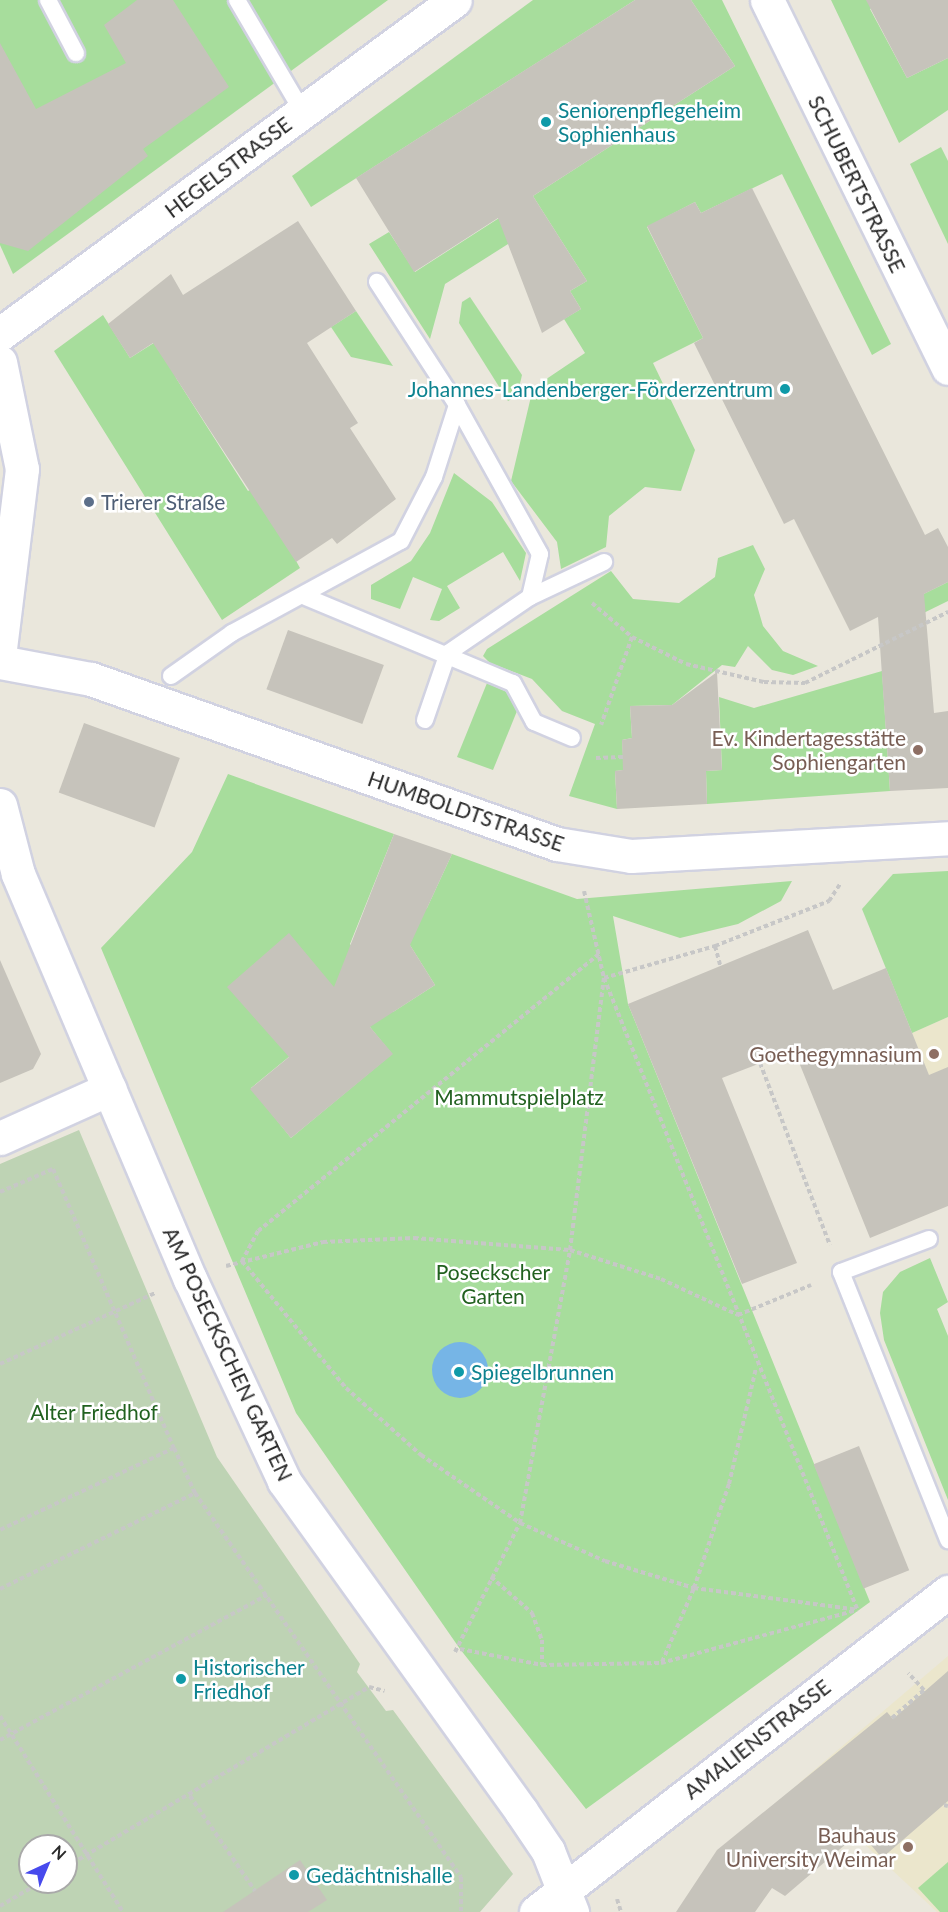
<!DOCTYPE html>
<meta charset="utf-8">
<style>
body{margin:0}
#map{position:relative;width:948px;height:1912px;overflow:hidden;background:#eae7dc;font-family:Lato,sans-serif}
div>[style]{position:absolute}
.education>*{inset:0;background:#ebe6cc}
.green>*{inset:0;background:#a7dd9c}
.cemetery>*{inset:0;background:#bed3b4}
.water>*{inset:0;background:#76b5e6}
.round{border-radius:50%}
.building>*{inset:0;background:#c6c3bb;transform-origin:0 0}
.path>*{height:4px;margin-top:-2px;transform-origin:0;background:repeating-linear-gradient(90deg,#c7c7c7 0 4.5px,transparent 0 7.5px)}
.roads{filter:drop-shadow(2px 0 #d1d2e1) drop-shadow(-2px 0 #d1d2e1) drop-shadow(0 2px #d1d2e1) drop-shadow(0 -2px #d1d2e1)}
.service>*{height:16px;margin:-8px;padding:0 8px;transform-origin:8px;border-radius:8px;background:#fff}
.minor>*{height:33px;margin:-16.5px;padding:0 16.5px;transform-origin:16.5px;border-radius:16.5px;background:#fff}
.tertiary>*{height:33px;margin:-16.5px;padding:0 16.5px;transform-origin:16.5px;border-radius:16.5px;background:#fff}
.dots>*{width:16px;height:16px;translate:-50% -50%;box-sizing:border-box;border:3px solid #fff;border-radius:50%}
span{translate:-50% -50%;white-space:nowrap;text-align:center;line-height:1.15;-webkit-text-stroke:5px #fff;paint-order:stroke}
.culture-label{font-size:21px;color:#0d838f}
.left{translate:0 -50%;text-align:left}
.right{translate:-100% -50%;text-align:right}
.street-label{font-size:21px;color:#292929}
.service-label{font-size:21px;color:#4e5e75}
.education-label{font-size:21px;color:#785e54}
.park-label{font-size:21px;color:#21611f}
.north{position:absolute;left:18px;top:1834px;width:60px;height:60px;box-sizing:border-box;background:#fff;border:2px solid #a9a9a9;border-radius:50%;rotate:44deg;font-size:16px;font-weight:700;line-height:24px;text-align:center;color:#292929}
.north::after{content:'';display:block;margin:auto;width:21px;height:27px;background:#474aed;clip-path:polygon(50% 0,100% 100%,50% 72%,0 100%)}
</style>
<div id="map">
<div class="education">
<i style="clip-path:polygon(948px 1017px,948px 1124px,912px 1033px)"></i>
<i style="clip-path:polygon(948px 1656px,948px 1912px,937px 1912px,799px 1783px)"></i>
</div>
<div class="green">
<i style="clip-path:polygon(0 0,388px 0,13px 274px,0 245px)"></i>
<i style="clip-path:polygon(533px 0,635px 0,311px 207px,292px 176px)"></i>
<i style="clip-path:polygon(691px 0,722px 0,891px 344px,872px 355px,782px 174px,701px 213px,695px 202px,647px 227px,703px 338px,653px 363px,695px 450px,681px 491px,645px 487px,609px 516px,606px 547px,561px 569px,557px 542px,511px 481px,533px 388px,585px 353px,564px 319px,581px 309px,570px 291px,587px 281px,533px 196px,735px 66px)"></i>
<i style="clip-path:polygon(831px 0,886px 0,870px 9px,907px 78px,948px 58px,948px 110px,899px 143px)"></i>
<i style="clip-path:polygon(941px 147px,948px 161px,948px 244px,910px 164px)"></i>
<i style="clip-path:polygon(513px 209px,527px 232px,445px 284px,430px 339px,369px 244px,389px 232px,415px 272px)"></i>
<i style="clip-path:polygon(470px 297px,522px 375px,517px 396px,508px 401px,459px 323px,462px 302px)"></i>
<i style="clip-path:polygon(356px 311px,393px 366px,351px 357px,331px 327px)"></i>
<i style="clip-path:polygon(103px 315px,130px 358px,168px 334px,176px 378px,248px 491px,255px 487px,300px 568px,222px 620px,54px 351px)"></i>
<i style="clip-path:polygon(454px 473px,492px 502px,526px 553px,520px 581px,503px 552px,447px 586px,460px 608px,439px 621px,430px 620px,442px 589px,413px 577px,400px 609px,371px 599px,371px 585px,411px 561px,430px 533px)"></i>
<i style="clip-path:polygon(753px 545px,765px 569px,754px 595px,763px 626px,783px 651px,818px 666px,793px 675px,772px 670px,748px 646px,735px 667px,722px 665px,672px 705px,630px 706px,632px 738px,622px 740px,624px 770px,615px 771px,617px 809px,569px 796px,595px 724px,562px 711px,532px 679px,490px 663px,483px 656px,487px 649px,611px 571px,633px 599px,679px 603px,715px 577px,718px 558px)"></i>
<i style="clip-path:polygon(948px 582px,948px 601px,899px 625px,891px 610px)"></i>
<i style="clip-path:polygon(882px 671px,890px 791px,707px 804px,706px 771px,722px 770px,719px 697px,754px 708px)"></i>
<i style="clip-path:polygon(487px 683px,507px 692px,517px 711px,493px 770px,457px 757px)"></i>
<i style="clip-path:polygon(evenodd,228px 774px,394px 834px,350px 944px,393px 1012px,435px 985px,398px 926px,427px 908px,452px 854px,577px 899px,792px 881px,781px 901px,738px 924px,680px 938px,613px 916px,628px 1004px,870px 1602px,586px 1809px,460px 1649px,296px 1413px,101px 948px,192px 852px,228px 774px,352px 1005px,392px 1054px,291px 1138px,251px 1088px,352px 1005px)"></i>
<i style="clip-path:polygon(948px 871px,948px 1017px,912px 1033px,862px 909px,893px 874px)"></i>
<i style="clip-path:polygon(930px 1258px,948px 1302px,937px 1309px,948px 1336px,948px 1500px,884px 1340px,880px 1313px,883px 1292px,900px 1272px)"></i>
<i style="clip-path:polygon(948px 1862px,948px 1912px,940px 1912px,918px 1888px)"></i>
</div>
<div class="cemetery">
<i style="clip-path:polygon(evenodd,79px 1130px,217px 1457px,360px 1664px,357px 1672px,386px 1711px,393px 1710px,513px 1874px,480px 1912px,0 1912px,0 1164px,79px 1130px,30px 1846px,66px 1846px,66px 1882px,30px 1882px,30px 1846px)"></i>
</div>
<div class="water">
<i class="round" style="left:432px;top:1342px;width:56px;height:56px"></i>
</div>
<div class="building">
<i style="clip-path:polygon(137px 0,173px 0,229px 87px,143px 149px,148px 156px,28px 251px,0 243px,0 43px,36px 109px,126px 63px,104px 25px)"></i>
<i style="clip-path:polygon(635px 0,691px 0,735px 66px,533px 196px,587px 281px,570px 291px,581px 309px,542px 333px,498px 218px,414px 272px,356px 178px)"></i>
<i style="clip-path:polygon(866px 0,948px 0,948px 58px,907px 78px)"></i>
<i style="clip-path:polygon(752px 188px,925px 535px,938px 528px,948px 547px,948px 582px,924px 594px,934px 713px,948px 711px,948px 788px,890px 791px,878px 617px,850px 631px,794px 519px,784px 524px,694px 343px,703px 338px,647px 226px,695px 202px,701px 213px)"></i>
<i style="clip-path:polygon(298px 221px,356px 311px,307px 343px,358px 423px,350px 428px,396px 499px,337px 544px,332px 538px,296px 562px,153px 343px,130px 358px,108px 324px,171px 274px,183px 295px)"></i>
<i style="left:288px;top:630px;width:102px;height:63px;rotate:20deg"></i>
<i style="clip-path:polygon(717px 672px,722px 770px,706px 771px,707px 804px,617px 809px,615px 771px,623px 770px,622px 740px,632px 738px,630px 706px,672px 705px)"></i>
<i style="left:84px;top:723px;width:102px;height:74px;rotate:20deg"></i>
<i style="clip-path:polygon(394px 834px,452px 854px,410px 945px,435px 985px,370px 1027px,393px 1054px,291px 1138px,250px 1089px,289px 1057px,227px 987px,289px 933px,334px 987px)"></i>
<i style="clip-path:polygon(808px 930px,833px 990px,886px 968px,929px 1075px,948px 1067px,948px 1206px,870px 1238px,794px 1050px,722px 1078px,797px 1263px,742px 1284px,628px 1004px)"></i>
<i style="clip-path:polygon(0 960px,41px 1054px,33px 1069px,0 1083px)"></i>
<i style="left:859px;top:1446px;width:134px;height:49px;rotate:68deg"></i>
<i style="clip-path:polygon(948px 1671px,948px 1801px,882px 1858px,860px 1832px,785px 1896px,772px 1888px,755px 1912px,676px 1912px,717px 1850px,887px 1712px,893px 1719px)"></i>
<i style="clip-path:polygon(300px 1860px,327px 1900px,308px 1912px,223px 1912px)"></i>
</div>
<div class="path">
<i style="left:592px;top:603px;width:52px;rotate:40.4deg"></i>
<i style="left:632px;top:637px;width:93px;rotate:109.4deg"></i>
<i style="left:632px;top:637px;width:60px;rotate:26.6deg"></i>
<i style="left:686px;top:664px;width:80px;rotate:13deg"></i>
<i style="left:764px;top:682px;width:41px;rotate:1.4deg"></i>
<i style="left:805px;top:683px;width:160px;rotate:-26.4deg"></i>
<i style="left:596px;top:758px;width:27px;rotate:-2deg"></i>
<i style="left:584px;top:891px;width:89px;rotate:77.1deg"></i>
<i style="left:604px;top:978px;width:682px;rotate:68.14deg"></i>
<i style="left:715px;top:946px;width:20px;rotate:75deg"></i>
<i style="left:599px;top:954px;width:439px;rotate:140.9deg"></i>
<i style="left:258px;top:1231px;width:34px;rotate:118deg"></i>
<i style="left:242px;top:1261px;width:164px;rotate:50.7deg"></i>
<i style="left:346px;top:1388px;width:101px;rotate:41.8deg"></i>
<i style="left:421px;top:1455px;width:120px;rotate:34.5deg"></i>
<i style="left:520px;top:1523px;width:93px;rotate:24.1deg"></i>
<i style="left:605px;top:1561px;width:93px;rotate:16.9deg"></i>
<i style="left:694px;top:1588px;width:165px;rotate:7.6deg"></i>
<i style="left:760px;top:1063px;width:195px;rotate:69deg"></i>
<i style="left:0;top:1192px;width:58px;rotate:-23.5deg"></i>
<i style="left:53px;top:1169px;width:304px;rotate:66.6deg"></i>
<i style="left:174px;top:1448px;width:192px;rotate:154.8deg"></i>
<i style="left:226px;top:1266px;width:100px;rotate:-13.9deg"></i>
<i style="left:323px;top:1242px;width:91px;rotate:-2.5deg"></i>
<i style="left:414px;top:1238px;width:156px;rotate:4.4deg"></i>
<i style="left:570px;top:1250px;width:96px;rotate:17.7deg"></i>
<i style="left:661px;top:1279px;width:85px;rotate:25.1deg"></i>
<i style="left:738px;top:1315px;width:79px;rotate:-22.3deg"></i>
<i style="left:0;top:1364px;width:170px;rotate:-24.6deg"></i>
<i style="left:174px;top:1448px;width:50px;rotate:65deg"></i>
<i style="left:491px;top:1577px;width:55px;rotate:41.3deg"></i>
<i style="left:532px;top:1613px;width:29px;rotate:70deg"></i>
<i style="left:542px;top:1640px;width:25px;rotate:90deg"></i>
<i style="left:0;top:1589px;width:217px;rotate:-26.2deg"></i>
<i style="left:195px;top:1493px;width:467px;rotate:55.3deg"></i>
<i style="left:461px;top:1877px;width:35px;rotate:90deg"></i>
<i style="left:460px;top:1649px;width:84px;rotate:11deg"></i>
<i style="left:542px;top:1665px;width:119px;rotate:-1deg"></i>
<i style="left:661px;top:1663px;width:200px;rotate:-15.1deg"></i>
<i style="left:455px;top:1652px;width:144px;rotate:-63.3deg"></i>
<i style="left:520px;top:1523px;width:278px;rotate:-79.6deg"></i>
<i style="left:570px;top:1250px;width:274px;rotate:-82.9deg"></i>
<i style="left:604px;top:978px;width:116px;rotate:-16.1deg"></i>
<i style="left:715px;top:946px;width:123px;rotate:-21.5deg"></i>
<i style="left:829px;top:901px;width:20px;rotate:-57deg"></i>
<i style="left:662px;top:1662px;width:81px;rotate:-66.6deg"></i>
<i style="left:694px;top:1588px;width:110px;rotate:-71.4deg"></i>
<i style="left:729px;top:1484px;width:119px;rotate:-76.9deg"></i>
<i style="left:0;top:1716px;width:231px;rotate:57.9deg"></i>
<i style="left:892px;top:1718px;width:43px;rotate:-41.2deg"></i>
<i style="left:924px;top:1690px;width:23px;rotate:-133deg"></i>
<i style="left:0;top:1740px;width:304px;rotate:-28.5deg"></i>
<i style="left:190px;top:1796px;width:115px;rotate:55.6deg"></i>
<i style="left:944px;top:1805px;width:4px;rotate:14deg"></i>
<i style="left:66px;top:1867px;width:352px;rotate:-30.7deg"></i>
<i style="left:369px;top:1687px;width:16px;rotate:14deg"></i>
<i style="left:617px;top:1899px;width:14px;rotate:73deg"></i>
<i style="left:0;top:1906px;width:48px;rotate:-30.3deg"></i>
</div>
<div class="roads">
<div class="service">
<i style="left:48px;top:0;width:60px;rotate:62.2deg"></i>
<i style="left:237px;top:0;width:129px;rotate:59.6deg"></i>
<i style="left:306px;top:597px;width:224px;rotate:22.6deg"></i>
<i style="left:513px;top:683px;width:44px;rotate:61.7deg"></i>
<i style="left:534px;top:722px;width:41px;rotate:22.8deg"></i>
<i style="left:530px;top:597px;width:82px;rotate:-25.3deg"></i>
<i style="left:171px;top:676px;width:75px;rotate:-35.2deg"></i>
<i style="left:232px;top:633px;width:192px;rotate:-28.6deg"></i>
<i style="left:401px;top:541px;width:72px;rotate:-62.7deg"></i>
<i style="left:434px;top:477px;width:76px;rotate:-72.3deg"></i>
<i style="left:457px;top:405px;width:147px;rotate:-123deg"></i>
<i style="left:425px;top:720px;width:71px;rotate:-71.1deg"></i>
<i style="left:448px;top:653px;width:99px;rotate:-34.3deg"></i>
<i style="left:530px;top:597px;width:44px;rotate:-76.9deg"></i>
<i style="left:540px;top:554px;width:171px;rotate:-119.1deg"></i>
<i style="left:929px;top:1239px;width:94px;rotate:159.4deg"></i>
<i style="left:841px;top:1272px;width:289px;rotate:68.2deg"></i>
</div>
<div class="minor">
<i style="left:767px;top:0;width:410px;rotate:63.8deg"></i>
<i style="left:0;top:334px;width:564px;rotate:-36.28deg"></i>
<i style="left:0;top:662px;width:93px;rotate:10.6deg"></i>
<i style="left:91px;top:679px;width:494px;rotate:19.5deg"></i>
<i style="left:557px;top:844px;width:75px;rotate:9.2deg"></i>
<i style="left:631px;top:856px;width:318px;rotate:-3.2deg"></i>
<i style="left:0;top:1138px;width:120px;rotate:-24.2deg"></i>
<i style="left:536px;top:1912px;width:522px;rotate:-37.84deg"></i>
</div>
<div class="tertiary">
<i style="left:0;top:362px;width:109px;rotate:78.4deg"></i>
<i style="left:22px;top:469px;width:181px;rotate:97deg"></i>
<i style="left:0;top:805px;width:71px;rotate:75.4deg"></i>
<i style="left:18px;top:874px;width:440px;rotate:67deg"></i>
<i style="left:190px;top:1279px;width:223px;rotate:65deg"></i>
<i style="left:284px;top:1481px;width:406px;rotate:54.3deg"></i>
<i style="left:521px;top:1811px;width:48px;rotate:56deg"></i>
<i style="left:548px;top:1851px;width:66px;rotate:68.5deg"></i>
</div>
</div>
<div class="dots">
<i style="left:546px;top:122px;background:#0f9aa8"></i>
<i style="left:785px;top:389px;background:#0f9aa8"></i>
<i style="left:89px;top:502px;background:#5c6f8a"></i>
<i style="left:918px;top:750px;background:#8d6e63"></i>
<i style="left:934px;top:1054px;background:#8d6e63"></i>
<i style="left:459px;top:1372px;background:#0f9aa8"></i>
<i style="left:181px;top:1679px;background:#0f9aa8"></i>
<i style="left:908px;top:1847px;background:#8d6e63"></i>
<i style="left:294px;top:1875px;background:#0f9aa8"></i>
</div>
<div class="culture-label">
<span class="left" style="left:558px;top:122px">Seniorenpflegeheim<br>Sophienhaus</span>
<span class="right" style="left:773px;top:389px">Johannes-Landenberger-Förderzentrum</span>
<span class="left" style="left:471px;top:1372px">Spiegelbrunnen</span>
<span class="left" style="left:193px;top:1679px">Historischer<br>Friedhof</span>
<span class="left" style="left:306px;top:1875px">Gedächtnishalle</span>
</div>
<div class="street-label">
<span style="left:228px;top:167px;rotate:-37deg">HEGELSTRASSE</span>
<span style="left:857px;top:184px;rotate:64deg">SCHUBERTSTRASSE</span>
<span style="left:466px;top:811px;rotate:19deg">HUMBOLDTSTRASSE</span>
<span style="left:228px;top:1354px;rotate:65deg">AM POSECKSCHEN GARTEN</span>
<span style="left:757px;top:1739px;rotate:-38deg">AMALIENSTRASSE</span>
</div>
<div class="service-label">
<span class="left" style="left:101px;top:502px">Trierer Straße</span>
</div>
<div class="education-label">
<span class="right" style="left:906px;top:750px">Ev. Kindertagesstätte<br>Sophiengarten</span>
<span class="right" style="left:922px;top:1054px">Goethegymnasium</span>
<span class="right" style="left:896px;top:1847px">Bauhaus<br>University Weimar</span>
</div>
<div class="park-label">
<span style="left:519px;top:1097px">Mammutspielplatz</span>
<span style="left:493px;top:1284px">Poseckscher<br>Garten</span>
<span style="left:94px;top:1412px">Alter Friedhof</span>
</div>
<div class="north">N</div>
</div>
